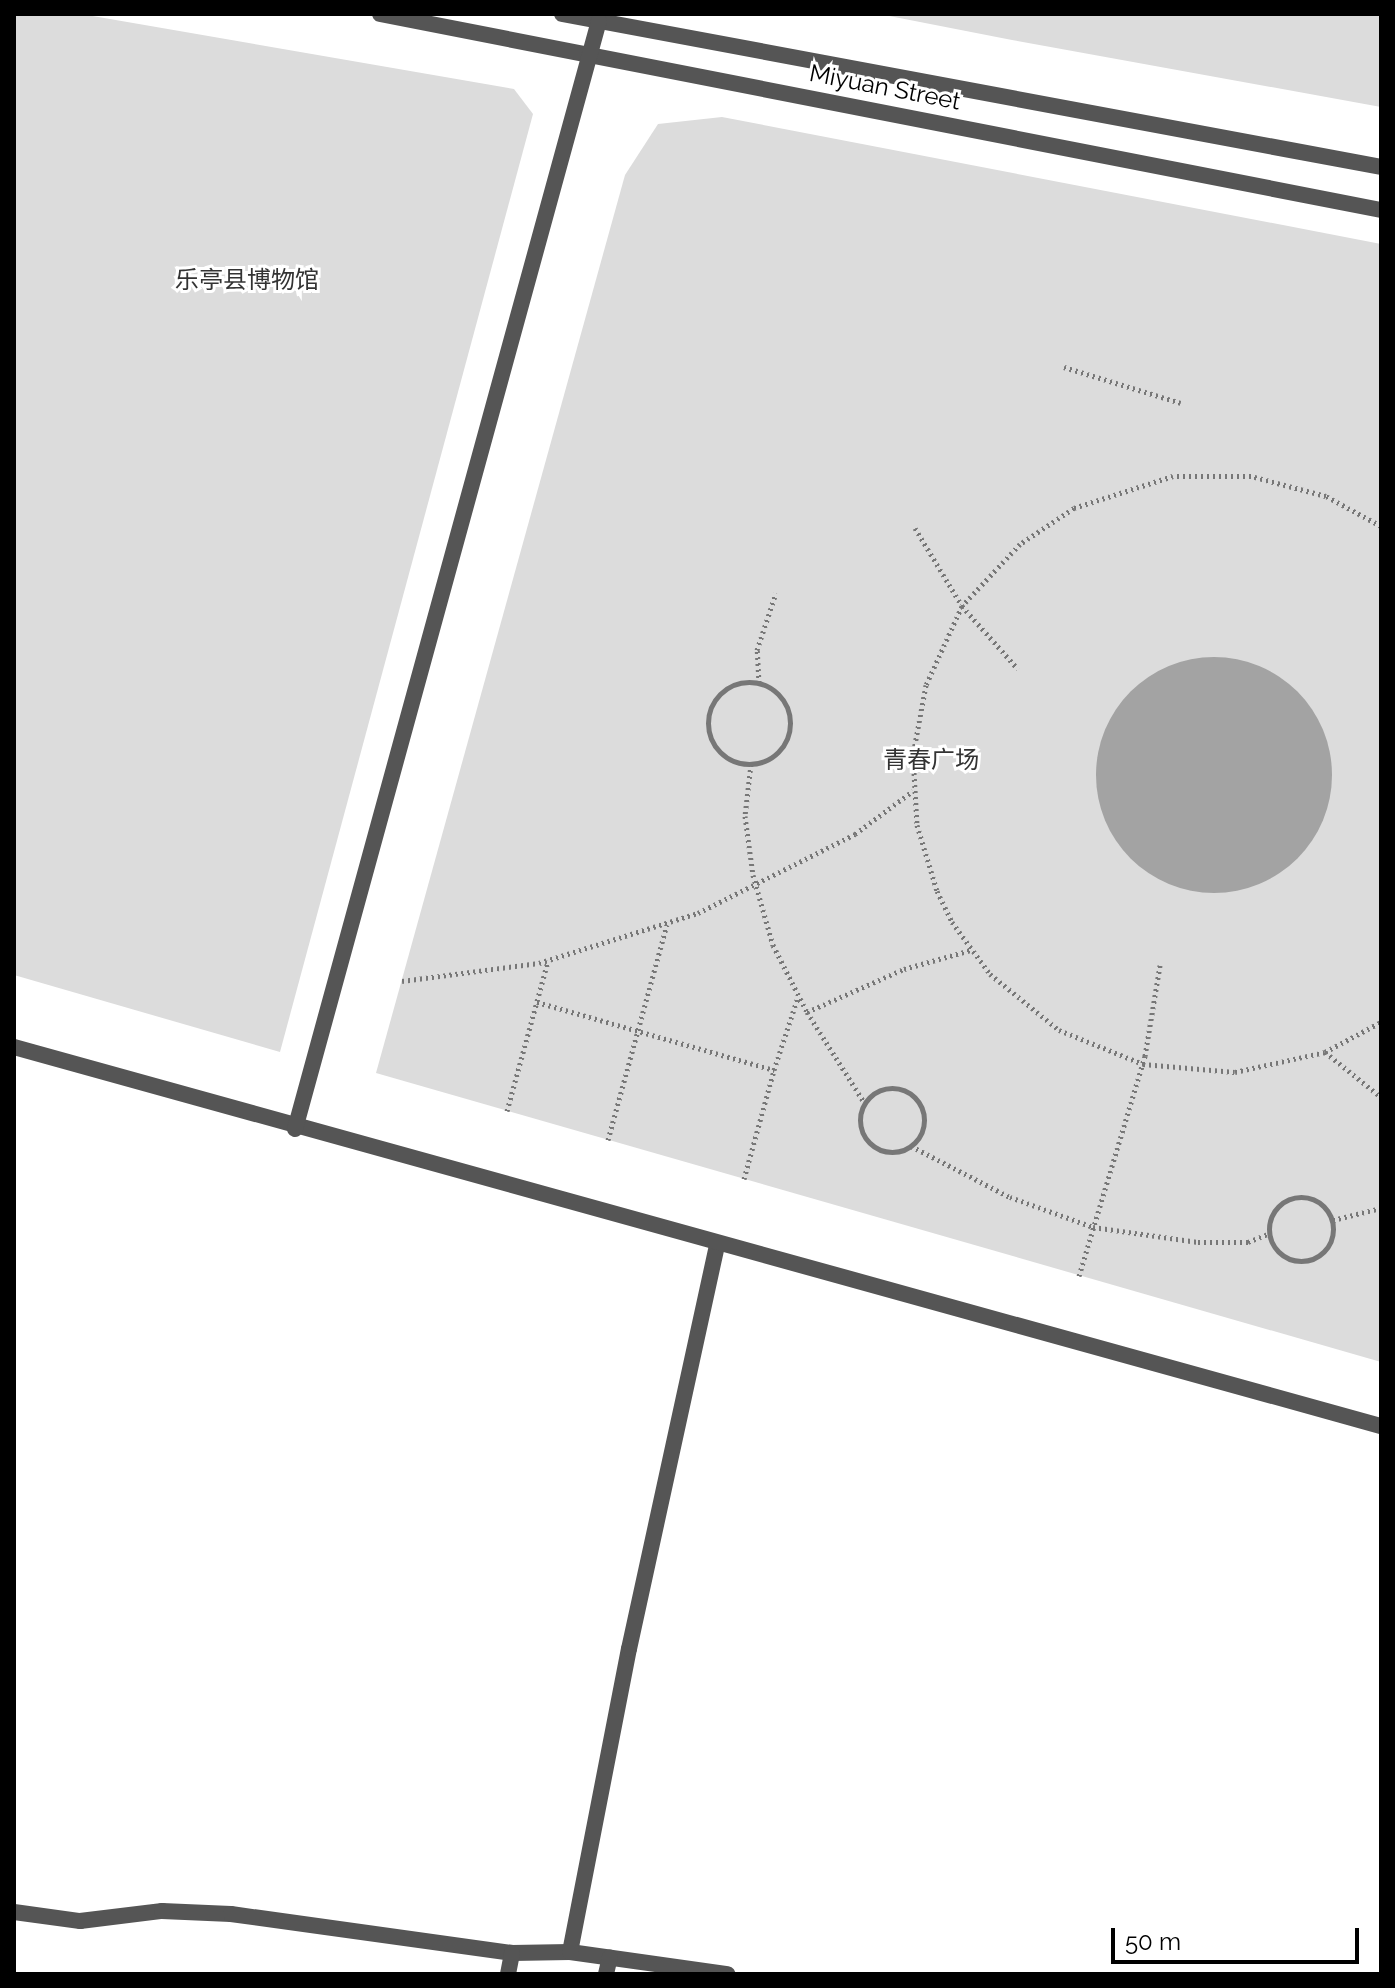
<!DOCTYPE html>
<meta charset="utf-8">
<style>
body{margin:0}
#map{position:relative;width:1395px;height:1988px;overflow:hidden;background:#fff;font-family:Raleway,"Noto Sans SC",sans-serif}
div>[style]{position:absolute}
.green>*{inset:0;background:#dcdcdc}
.water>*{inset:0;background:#a3a3a3}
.round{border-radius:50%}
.path>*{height:5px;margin-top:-2.5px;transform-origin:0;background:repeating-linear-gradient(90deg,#777 0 2px,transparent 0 6px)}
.path>.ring{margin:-2.5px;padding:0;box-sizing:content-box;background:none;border:5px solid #777;border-radius:50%}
.minor>*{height:16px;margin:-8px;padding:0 8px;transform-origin:8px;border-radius:8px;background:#555}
.tertiary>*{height:16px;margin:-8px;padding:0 8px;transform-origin:8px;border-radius:8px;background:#555}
span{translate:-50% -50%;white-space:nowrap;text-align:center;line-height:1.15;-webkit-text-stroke:6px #fff;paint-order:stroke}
.street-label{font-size:24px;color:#000}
.park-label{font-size:24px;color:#333}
.frame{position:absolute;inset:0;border:16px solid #000;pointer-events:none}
.scale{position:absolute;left:1111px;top:1928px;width:248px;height:36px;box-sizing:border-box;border:4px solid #000;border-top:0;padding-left:10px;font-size:24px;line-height:28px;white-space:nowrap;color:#000;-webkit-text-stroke:6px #fff;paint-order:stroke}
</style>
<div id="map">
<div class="green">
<i style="clip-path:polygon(14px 14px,81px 14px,514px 89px,533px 114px,280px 1052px,14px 975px)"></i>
<i style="clip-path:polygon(879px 14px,1381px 14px,1381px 107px,1012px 40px)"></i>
<i style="clip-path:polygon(722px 117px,1381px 244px,1381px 1362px,376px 1073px,625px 175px,658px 124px)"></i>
</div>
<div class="water">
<i class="round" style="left:1096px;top:657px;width:236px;height:236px"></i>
</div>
<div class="path">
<i style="left:1064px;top:367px;width:122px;rotate:17.1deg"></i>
<i style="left:1381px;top:526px;width:63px;rotate:-151.4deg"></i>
<i style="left:1326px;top:496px;width:78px;rotate:-165.1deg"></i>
<i style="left:1251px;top:476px;width:78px;rotate:180deg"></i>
<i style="left:1173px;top:476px;width:104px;rotate:162.1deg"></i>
<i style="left:1074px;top:508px;width:65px;rotate:146.3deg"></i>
<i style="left:1020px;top:544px;width:85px;rotate:133.1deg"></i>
<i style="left:962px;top:606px;width:87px;rotate:114.5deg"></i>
<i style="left:926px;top:685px;width:71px;rotate:100.5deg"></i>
<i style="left:913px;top:755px;width:70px;rotate:86.7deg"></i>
<i style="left:917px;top:825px;width:69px;rotate:73.1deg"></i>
<i style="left:937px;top:891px;width:34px;rotate:64deg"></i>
<i style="left:952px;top:922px;width:64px;rotate:53.8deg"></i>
<i style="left:990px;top:974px;width:89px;rotate:39.1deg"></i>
<i style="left:1059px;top:1030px;width:91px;rotate:22deg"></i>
<i style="left:1143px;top:1064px;width:92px;rotate:5deg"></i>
<i style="left:1235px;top:1072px;width:92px;rotate:-12.5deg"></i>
<i style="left:1325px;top:1052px;width:64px;rotate:-28.2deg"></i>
<i style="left:915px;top:528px;width:91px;rotate:58.9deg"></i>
<i style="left:962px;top:606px;width:84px;rotate:48.4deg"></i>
<i class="ring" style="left:708px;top:682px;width:77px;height:77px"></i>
<i style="left:759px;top:683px;width:33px;rotate:-93deg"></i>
<i style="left:757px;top:650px;width:60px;rotate:-71.6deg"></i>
<i style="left:751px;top:764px;width:52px;rotate:96.6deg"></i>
<i style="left:745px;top:816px;width:60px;rotate:82.3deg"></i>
<i style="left:753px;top:875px;width:73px;rotate:74.1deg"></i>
<i style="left:773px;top:945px;width:75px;rotate:63.1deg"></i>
<i style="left:807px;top:1012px;width:107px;rotate:57.7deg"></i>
<i style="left:402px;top:981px;width:138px;rotate:-7.5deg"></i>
<i style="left:539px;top:963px;width:167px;rotate:-17.5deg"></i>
<i style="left:698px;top:913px;width:176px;rotate:-26.7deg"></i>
<i style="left:855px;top:834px;width:72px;rotate:-36.6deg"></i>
<i style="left:537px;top:1002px;width:247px;rotate:16deg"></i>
<i style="left:774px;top:1070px;width:77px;rotate:-71.8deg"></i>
<i style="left:807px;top:1012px;width:106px;rotate:-23.9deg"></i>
<i style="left:904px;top:969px;width:70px;rotate:-15.8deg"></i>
<i style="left:1325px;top:1052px;width:72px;rotate:38.8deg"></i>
<i class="ring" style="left:860px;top:1088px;width:59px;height:59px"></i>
<i style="left:507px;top:1111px;width:156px;rotate:-74.7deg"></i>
<i style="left:608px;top:1140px;width:223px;rotate:-74.7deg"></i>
<i style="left:911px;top:1146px;width:111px;rotate:27.3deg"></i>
<i style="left:1010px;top:1197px;width:88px;rotate:19.9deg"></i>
<i style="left:1093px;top:1227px;width:106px;rotate:8.1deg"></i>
<i style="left:1198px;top:1242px;width:50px"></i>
<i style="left:1248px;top:1242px;width:22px;rotate:-22deg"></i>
<i style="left:744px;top:1179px;width:113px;rotate:-74.6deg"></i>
<i class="ring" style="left:1269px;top:1197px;width:59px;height:59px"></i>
<i style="left:1333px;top:1220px;width:49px;rotate:-14deg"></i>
<i style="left:1079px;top:1276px;width:230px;rotate:-73.3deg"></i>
<i style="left:1145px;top:1056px;width:92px;rotate:-80.6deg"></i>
</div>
<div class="minor">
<i style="left:14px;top:1912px;width:67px;rotate:7.8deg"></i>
<i style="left:80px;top:1921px;width:83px;rotate:-7deg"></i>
<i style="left:162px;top:1911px;width:69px;rotate:2.5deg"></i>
<i style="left:231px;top:1914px;width:284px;rotate:7.9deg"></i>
<i style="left:512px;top:1953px;width:58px;rotate:-1deg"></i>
<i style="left:570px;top:1952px;width:159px;rotate:8deg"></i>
<i style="left:570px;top:1952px;width:309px;rotate:-79deg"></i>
<i style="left:629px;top:1649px;width:413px;rotate:-77.7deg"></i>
<i style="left:508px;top:1974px;width:21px;rotate:-79deg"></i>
<i style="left:606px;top:1974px;width:17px;rotate:-77deg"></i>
</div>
<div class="tertiary">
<i style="left:380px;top:14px;width:1020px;rotate:11.08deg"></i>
<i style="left:562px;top:14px;width:833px;rotate:10.58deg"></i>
<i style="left:14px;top:1047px;width:1419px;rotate:15.5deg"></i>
<i style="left:295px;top:1129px;width:1149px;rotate:-74.66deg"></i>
</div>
<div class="street-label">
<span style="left:885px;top:87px;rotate:11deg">Miyuan Street</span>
</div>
<div class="park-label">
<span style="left:247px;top:280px">乐亭县博物馆</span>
<span style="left:931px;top:760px">青春广场</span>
</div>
<div class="frame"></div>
<div class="scale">50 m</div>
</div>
